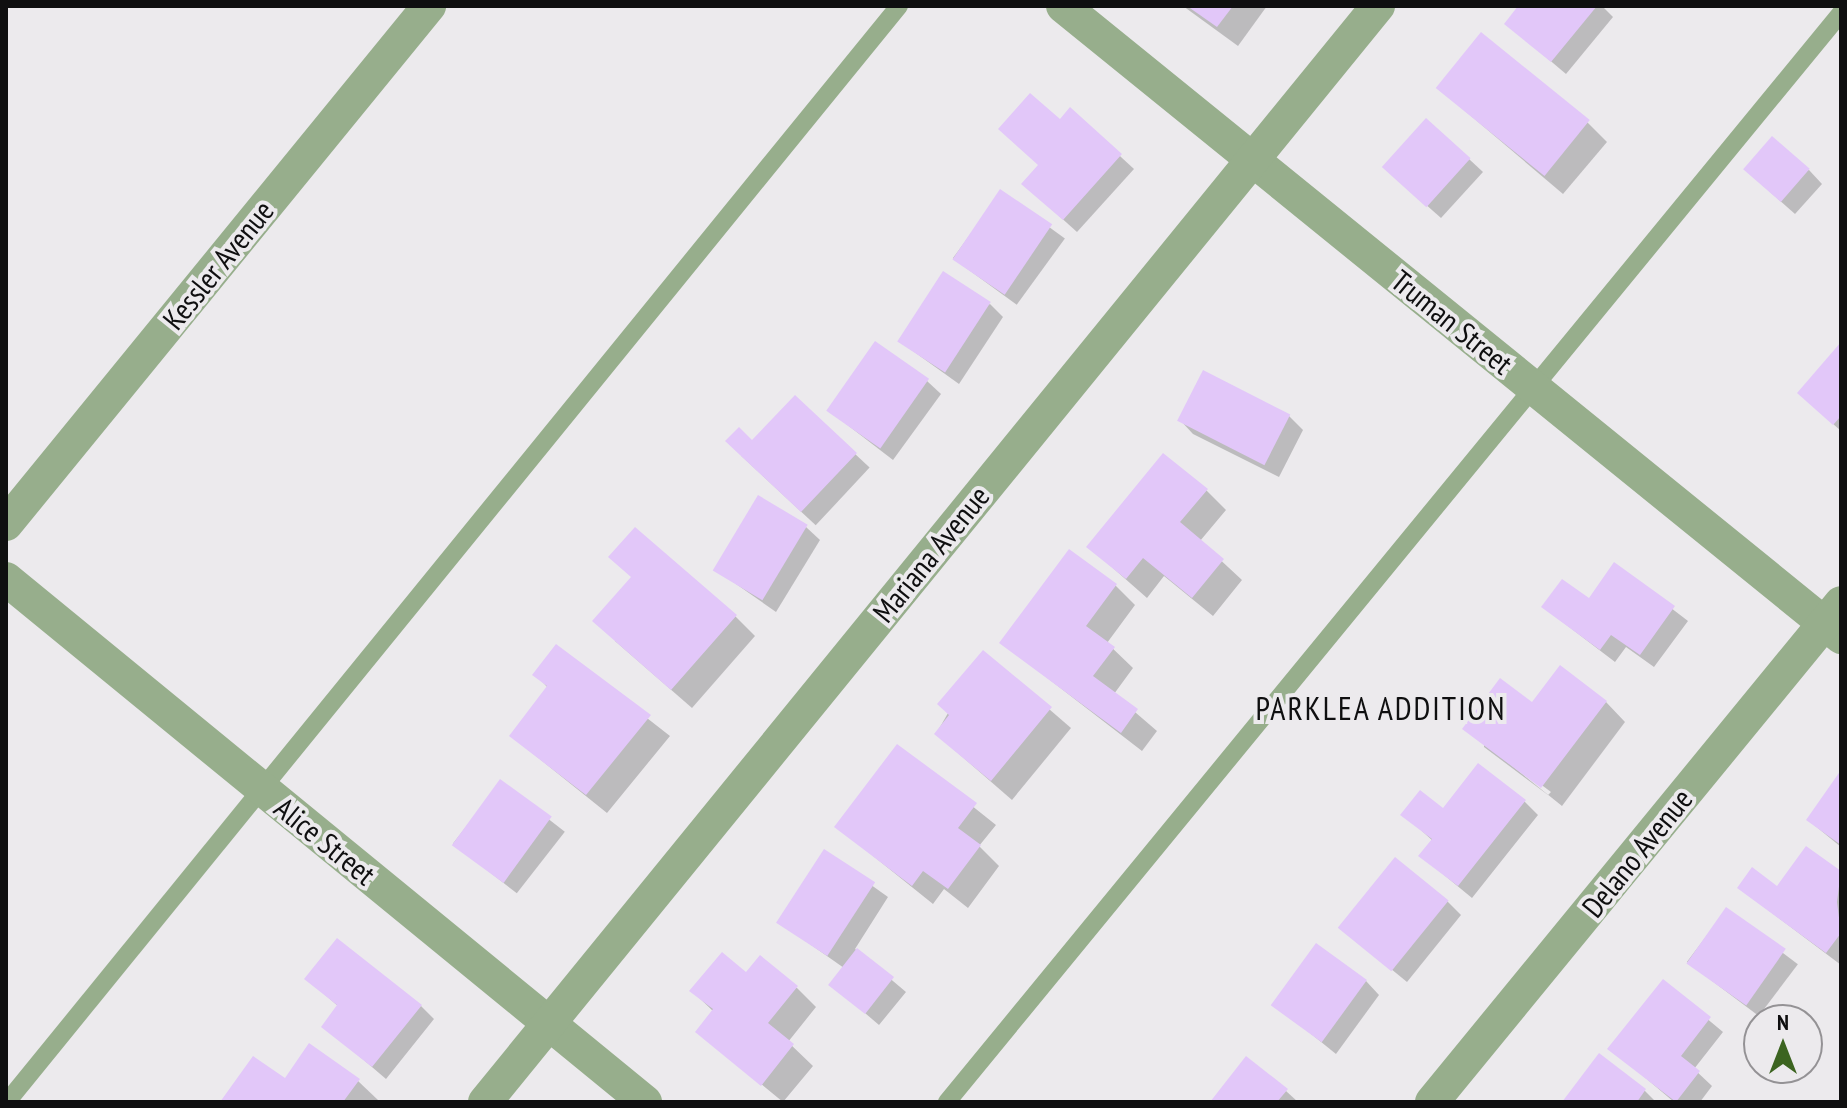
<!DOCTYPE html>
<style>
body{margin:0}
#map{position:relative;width:1847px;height:1108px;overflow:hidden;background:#eceaed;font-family:"PT Sans Narrow",sans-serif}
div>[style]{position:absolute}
.shadow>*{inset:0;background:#0003;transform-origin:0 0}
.building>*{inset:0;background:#e2c7f9;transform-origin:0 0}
.service>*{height:18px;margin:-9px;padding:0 9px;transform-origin:9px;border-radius:9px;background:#97ae8c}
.minor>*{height:34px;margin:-17px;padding:0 17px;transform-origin:17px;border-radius:17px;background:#97ae8c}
span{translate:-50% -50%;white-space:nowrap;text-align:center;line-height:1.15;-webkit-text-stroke:8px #eceaed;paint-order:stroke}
.street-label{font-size:30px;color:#0f0f10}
.neighbourhood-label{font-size:32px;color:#0f0f10;letter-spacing:2px}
.frame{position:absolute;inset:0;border:8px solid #0f0f10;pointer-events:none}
.north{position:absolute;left:1743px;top:1004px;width:80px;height:80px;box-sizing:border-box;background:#eceaed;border:2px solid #949295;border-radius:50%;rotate:0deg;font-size:22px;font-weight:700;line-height:32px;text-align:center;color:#0f0f10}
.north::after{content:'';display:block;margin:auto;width:28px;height:36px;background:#3c6420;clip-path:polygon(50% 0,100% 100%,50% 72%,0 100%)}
</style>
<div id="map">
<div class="shadow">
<i style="clip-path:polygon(1183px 6px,1267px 6px,1238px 46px)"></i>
<i style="clip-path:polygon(1521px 6px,1602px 6px,1613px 17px,1566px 74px,1507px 24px)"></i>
<i style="clip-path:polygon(1438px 88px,1587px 122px,1607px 142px,1563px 194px)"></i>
<i style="clip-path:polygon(1070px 110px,1134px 169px,1077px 232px,1038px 197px,1040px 166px)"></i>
<i style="clip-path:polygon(1469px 159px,1483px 172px,1441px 218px,1398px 180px)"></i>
<i style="clip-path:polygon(1809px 170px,1822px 184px,1795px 214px,1759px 182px)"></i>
<i style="left:1001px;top:192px;width:79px;height:82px;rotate:36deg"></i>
<i style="clip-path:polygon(990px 304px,1003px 317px,959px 384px,899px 341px)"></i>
<i style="clip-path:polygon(1841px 345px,1841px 431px,1813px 406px)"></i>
<i style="clip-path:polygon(927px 381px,941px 394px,893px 460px,828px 410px)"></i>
<i style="left:795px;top:398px;width:102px;height:79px;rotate:43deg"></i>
<i style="clip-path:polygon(1289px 416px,1303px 430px,1279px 477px,1193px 434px,1180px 420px)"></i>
<i style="clip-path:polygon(1206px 490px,1226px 510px,1200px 541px,1242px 580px,1213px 616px,1164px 576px,1147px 598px,1089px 547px)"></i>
<i style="clip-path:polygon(806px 527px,820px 540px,776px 612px,716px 570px)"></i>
<i style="clip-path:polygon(1615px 565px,1688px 621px,1654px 667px,1626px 647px,1615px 662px,1543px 607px,1589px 601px)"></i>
<i style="clip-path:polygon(1115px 585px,1135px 605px,1107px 643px,1133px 668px,1114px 694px,1157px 731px,1142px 751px,1002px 643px)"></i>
<i style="clip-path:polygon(735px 616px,755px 636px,692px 708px,615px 641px)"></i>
<i style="clip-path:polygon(556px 647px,670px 736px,607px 813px,511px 736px,548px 688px,535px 674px)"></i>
<i style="clip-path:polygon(983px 652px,1071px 728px,1012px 800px,936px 734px)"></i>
<i style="clip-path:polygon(evenodd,1606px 702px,1625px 722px,1562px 806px,1465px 728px,1606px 702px,1484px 742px,1551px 792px,1548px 795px,1484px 747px,1484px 742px)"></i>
<i style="clip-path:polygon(897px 746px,996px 825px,979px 846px,999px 866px,968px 908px,944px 889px,933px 904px,837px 827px)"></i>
<i style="clip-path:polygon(1841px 774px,1841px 847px,1808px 820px)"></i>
<i style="left:501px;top:782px;width:81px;height:78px;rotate:38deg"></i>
<i style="clip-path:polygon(1524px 801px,1538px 815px,1472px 898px,1421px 856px,1433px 841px,1403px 814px)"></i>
<i style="clip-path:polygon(1806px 849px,1841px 874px,1841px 965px,1739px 888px,1777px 889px)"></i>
<i style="clip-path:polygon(825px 852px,888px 897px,855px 949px,906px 992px,879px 1025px,831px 984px,844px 968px,780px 923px)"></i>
<i style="clip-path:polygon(1447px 901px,1461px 915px,1407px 982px,1341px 928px)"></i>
<i style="left:1726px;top:910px;width:90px;height:65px;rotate:37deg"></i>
<i style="clip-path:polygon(746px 975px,797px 988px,816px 1007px,788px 1042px,813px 1066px,783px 1102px,698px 1032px,714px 1012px,692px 991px)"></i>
<i style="clip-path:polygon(307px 979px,421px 1006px,434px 1019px,386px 1079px,324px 1026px,339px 1007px)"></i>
<i style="clip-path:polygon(1366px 981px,1379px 995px,1336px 1054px,1274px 1004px)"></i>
<i style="clip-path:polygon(1663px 982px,1723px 1032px,1694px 1069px,1712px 1086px,1700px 1102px,1674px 1102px,1610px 1048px)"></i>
<i style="clip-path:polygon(1599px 1056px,1645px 1091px,1656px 1102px,1565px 1102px)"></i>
<i style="clip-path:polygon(285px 1081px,358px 1081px,378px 1100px,222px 1102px)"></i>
<i style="clip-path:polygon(1286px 1091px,1298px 1102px,1213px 1102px)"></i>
</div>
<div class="building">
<i style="clip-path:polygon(1187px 6px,1233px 6px,1217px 27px)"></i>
<i style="clip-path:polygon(1518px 6px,1597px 6px,1551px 62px,1504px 24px)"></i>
<i style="left:1481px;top:32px;width:140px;height:72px;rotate:39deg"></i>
<i style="clip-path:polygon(1030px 93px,1060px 119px,1070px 107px,1122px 154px,1063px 220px,1021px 184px,1038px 165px,998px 129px)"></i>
<i style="left:1426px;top:118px;width:60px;height:66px;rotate:42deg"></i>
<i style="left:1772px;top:136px;width:50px;height:44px;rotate:41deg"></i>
<i style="left:1000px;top:189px;width:63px;height:85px;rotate:34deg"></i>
<i style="left:943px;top:271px;width:57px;height:84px;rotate:33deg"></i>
<i style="left:875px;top:341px;width:66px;height:85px;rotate:35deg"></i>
<i style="clip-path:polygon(1841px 342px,1841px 416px,1833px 425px,1797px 393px)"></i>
<i style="left:1203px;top:370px;width:98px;height:57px;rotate:27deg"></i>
<i style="clip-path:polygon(795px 395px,857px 453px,801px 512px,725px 441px,739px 427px,752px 440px)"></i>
<i style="clip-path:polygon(1163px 453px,1208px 489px,1180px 522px,1224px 559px,1192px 598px,1143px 558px,1126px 579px,1086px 547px)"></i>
<i style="left:758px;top:495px;width:58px;height:88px;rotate:31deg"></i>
<i style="clip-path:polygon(635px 527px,737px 615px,671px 690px,592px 621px,631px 577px,608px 557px)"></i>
<i style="clip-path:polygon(1069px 549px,1117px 584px,1086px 626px,1115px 647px,1093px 676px,1138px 709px,1121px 733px,999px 643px)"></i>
<i style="clip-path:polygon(1614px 562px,1675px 606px,1640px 655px,1611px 635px,1600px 650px,1541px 607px,1562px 579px,1589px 598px)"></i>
<i style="clip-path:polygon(556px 644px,651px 715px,586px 795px,509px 736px,547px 686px,532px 675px)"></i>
<i style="clip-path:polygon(983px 650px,1052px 707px,991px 781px,934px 734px,949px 715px,937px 704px)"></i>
<i style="clip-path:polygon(1560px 665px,1607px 701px,1541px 788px,1462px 729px,1500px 678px,1532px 702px)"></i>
<i style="clip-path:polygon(897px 744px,977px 803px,958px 828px,981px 845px,948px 889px,923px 871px,912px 886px,834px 827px)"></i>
<i style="clip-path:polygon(1478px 763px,1526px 800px,1458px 886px,1418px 856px,1432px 839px,1400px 815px,1420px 790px,1443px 808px)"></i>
<i style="clip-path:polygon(1841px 770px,1841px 845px,1806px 820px)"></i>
<i style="left:500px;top:779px;width:64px;height:82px;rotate:36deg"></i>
<i style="clip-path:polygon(1806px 846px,1841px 871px,1837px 902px,1841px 933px,1826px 953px,1737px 888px,1752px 867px,1777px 886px)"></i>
<i style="left:824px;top:849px;width:61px;height:88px;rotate:33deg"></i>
<i style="left:1395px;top:857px;width:69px;height:91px;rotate:39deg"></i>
<i style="left:1726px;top:907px;width:73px;height:69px;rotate:35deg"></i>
<i style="clip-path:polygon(337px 938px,422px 1005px,372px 1067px,321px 1027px,337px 1005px,304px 979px)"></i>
<i style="left:1316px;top:943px;width:63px;height:77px;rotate:36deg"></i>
<i style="left:857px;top:948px;width:47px;height:47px;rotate:38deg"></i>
<i style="clip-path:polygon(722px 952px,746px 972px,760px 955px,798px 986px,768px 1023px,794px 1044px,761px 1086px,695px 1032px,713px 1009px,689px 991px)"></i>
<i style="clip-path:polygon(1663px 979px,1711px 1017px,1681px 1056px,1700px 1071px,1676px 1102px,1607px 1049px)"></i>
<i style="clip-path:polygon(309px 1043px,360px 1079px,343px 1102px,220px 1102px,253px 1056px,285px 1078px)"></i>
<i style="clip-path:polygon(1599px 1053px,1646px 1089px,1637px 1102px,1562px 1102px)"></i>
<i style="clip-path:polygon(1246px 1056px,1288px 1089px,1277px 1102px,1210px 1102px)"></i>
</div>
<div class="service">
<i style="left:7px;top:1102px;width:1413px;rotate:-50.86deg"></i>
<i style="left:947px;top:1102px;width:1409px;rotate:-50.62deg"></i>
</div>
<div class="minor">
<i style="left:1063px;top:6px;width:1002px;rotate:39.04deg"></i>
<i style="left:6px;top:524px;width:669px;rotate:-50.76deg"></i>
<i style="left:6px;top:579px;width:826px;rotate:39.3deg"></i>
<i style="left:485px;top:1102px;width:1414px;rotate:-50.83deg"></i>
<i style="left:1432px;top:1102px;width:645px;rotate:-50.66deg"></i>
</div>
<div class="street-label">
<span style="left:218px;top:265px;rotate:-51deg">Kessler Avenue</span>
<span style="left:1452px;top:322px;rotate:39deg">Truman Street</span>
<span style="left:931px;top:554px;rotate:-51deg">Mariana Avenue</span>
<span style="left:325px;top:841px;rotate:39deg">Alice Street</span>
<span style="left:1637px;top:853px;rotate:-51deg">Delano Avenue</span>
</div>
<div class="neighbourhood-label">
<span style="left:1381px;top:708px">PARKLEA ADDITION</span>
</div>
<div class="frame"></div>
<div class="north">N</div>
</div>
